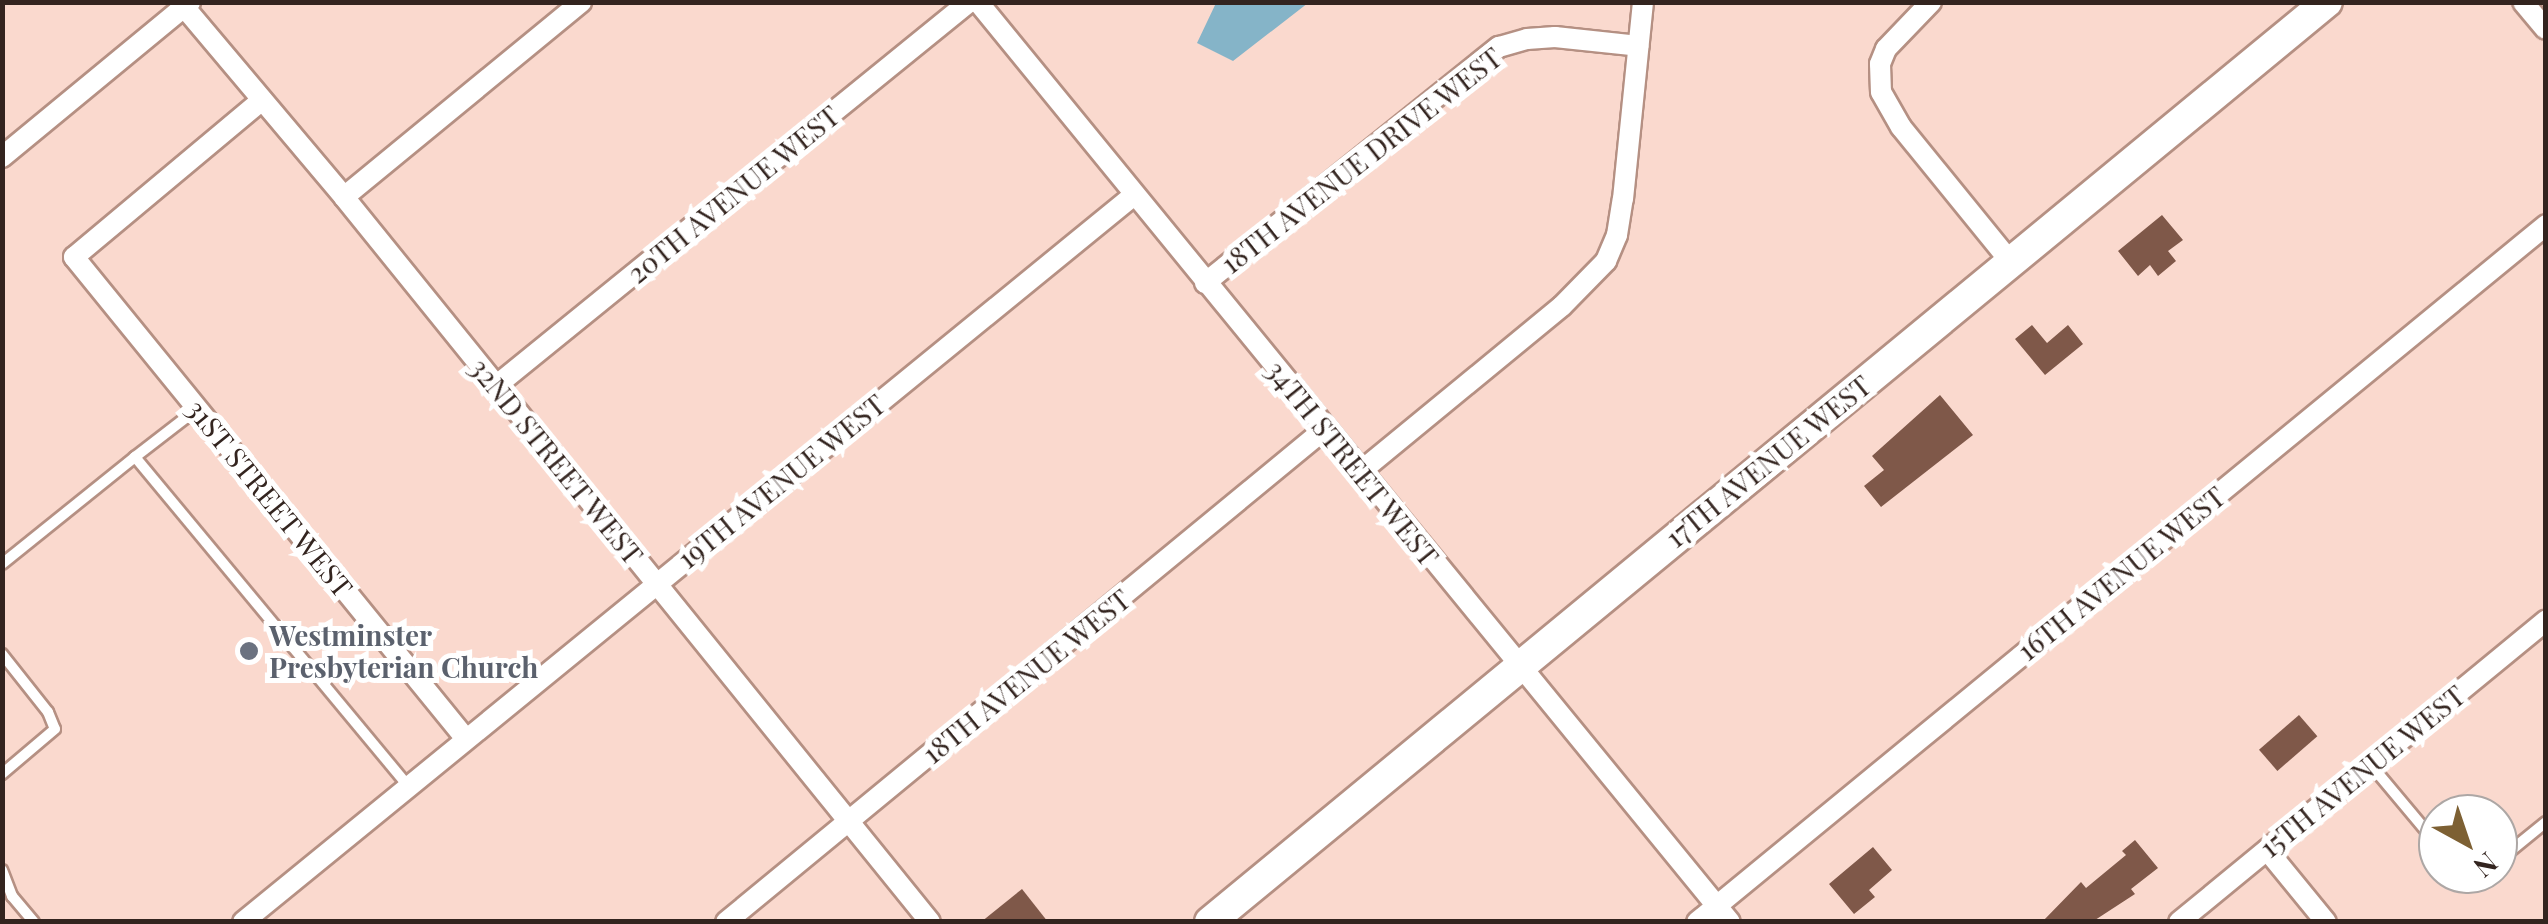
<!DOCTYPE html>
<style>
body{margin:0}
#map{position:relative;width:2548px;height:924px;overflow:hidden;background:#fad9ce;font-family:"Playfair Display",serif}
div>[style]{position:absolute}
.water>*{inset:0;background:#85b4c8}
.building>*{inset:0;background:#7f5849;transform-origin:0 0}
.roads{filter:drop-shadow(2px 0 #b59083) drop-shadow(-2px 0 #b59083) drop-shadow(0 2px #b59083) drop-shadow(0 -2px #b59083)}
.lane>*{height:10px;margin:-5px;padding:0 5px;transform-origin:5px;border-radius:5px;background:#fff}
.street>*{height:20px;margin:-10px;padding:0 10px;transform-origin:10px;border-radius:10px;background:#fff}
.secondary>*{height:30px;margin:-15px;padding:0 15px;transform-origin:15px;border-radius:15px;background:#fff}
.dots>*{width:28px;height:28px;translate:-50% -50%;box-sizing:border-box;border:5px solid #fff;border-radius:50%}
span{translate:-50% -50%;white-space:nowrap;text-align:center;line-height:1.15;-webkit-text-stroke:10px #fff;paint-order:stroke}
.street-label{font-size:28px;color:#33241f}
.worship-label{font-size:28px;color:#5b616d;font-weight:700}
.left{translate:0 -50%;text-align:left}
.frame{position:absolute;inset:0;border:5px solid #33241f;pointer-events:none}
.north{position:absolute;left:2418px;top:794px;width:100px;height:100px;box-sizing:border-box;background:#fff;border:2px solid #ada7a5;border-radius:50%;rotate:140deg;font-size:28px;font-weight:700;line-height:40px;text-align:center;color:#33241f}
.north::after{content:'';display:block;margin:auto;width:35px;height:45px;background:#7d6033;clip-path:polygon(50% 0,100% 100%,50% 72%,0 100%)}
</style>
<div id="map">
<div class="water">
<i style="clip-path:polygon(1216px 3px,1216px 2px,1308px 3px,1233px 61px,1197px 43px)"></i>
</div>
<div class="building">
<i style="clip-path:polygon(2162px 215px,2183px 240px,2168px 251px,2176px 261px,2158px 276px,2150px 265px,2138px 276px,2118px 251px)"></i>
<i style="clip-path:polygon(2032px 325px,2047px 343px,2068px 325px,2083px 344px,2045px 375px,2015px 339px)"></i>
<i style="clip-path:polygon(1940px 395px,1973px 435px,1881px 507px,1864px 486px,1884px 470px,1872px 456px)"></i>
<i style="left:2299px;top:715px;width:28px;height:53px;rotate:49deg"></i>
<i style="clip-path:polygon(2135px 840px,2158px 868px,2131px 889px,2135px 894px,2092px 922px,2042px 922px,2081px 882px,2086px 888px,2126px 855px,2122px 851px)"></i>
<i style="clip-path:polygon(1873px 847px,1892px 870px,1869px 890px,1875px 897px,1854px 914px,1829px 884px)"></i>
<i style="clip-path:polygon(1022px 889px,1048px 922px,981px 922px)"></i>
</div>
<div class="roads">
<div class="lane">
<i style="left:135px;top:457px;width:78px;rotate:-37.7deg"></i>
<i style="left:2px;top:564px;width:171px;rotate:-38.8deg"></i>
<i style="left:135px;top:457px;width:428px;rotate:50.3deg"></i>
<i style="left:2px;top:654px;width:74px;rotate:51.6deg"></i>
<i style="left:48px;top:712px;width:18px;rotate:68deg"></i>
<i style="left:55px;top:729px;width:70px;rotate:139.7deg"></i>
<i style="left:2371px;top:765px;width:104px;rotate:50.1deg"></i>
<i style="left:2498px;top:861px;width:62px;rotate:-39.1deg"></i>
<i style="left:2px;top:870px;width:28px;rotate:69deg"></i>
<i style="left:12px;top:896px;width:34px;rotate:50deg"></i>
<i style="left:2462px;top:874px;width:12px;rotate:48deg"></i>
<i style="left:2470px;top:883px;width:15px;rotate:-37deg"></i>
</div>
<div class="street">
<i style="left:180px;top:2px;width:255px;rotate:49.9deg"></i>
<i style="left:344px;top:197px;width:932px;rotate:51.05deg"></i>
<i style="left:978px;top:2px;width:1188px;rotate:50.74deg"></i>
<i style="left:1931px;top:2px;width:65px;rotate:133.8deg"></i>
<i style="left:1886px;top:49px;width:16px;rotate:112deg"></i>
<i style="left:1880px;top:64px;width:28px;rotate:88deg"></i>
<i style="left:1881px;top:92px;width:40px;rotate:60.3deg"></i>
<i style="left:1901px;top:127px;width:173px;rotate:50.9deg"></i>
<i style="left:2523px;top:2px;width:35px;rotate:50deg"></i>
<i style="left:262px;top:100px;width:245px;rotate:140.1deg"></i>
<i style="left:74px;top:257px;width:621px;rotate:50.88deg"></i>
<i style="left:2px;top:157px;width:244px;rotate:-39.5deg"></i>
<i style="left:344px;top:197px;width:307px;rotate:-39.4deg"></i>
<i style="left:1205px;top:283px;width:377px;rotate:-38.8deg"></i>
<i style="left:1499px;top:47px;width:29px;rotate:-16deg"></i>
<i style="left:1527px;top:39px;width:28px;rotate:-4deg"></i>
<i style="left:1555px;top:37px;width:84px;rotate:6.1deg"></i>
<i style="left:497px;top:385px;width:608px;rotate:-39.06deg"></i>
<i style="left:1360px;top:472px;width:261px;rotate:-39.4deg"></i>
<i style="left:1562px;top:306px;width:63px;rotate:-45.6deg"></i>
<i style="left:1606px;top:261px;width:28px;rotate:-67deg"></i>
<i style="left:1617px;top:235px;width:36px;rotate:-81deg"></i>
<i style="left:1623px;top:199px;width:198px;rotate:-84.2deg"></i>
<i style="left:2267px;top:850px;width:93px;rotate:50.7deg"></i>
<i style="left:243px;top:922px;width:1150px;rotate:-39.21deg"></i>
<i style="left:726px;top:922px;width:776px;rotate:-39.46deg"></i>
<i style="left:1697px;top:922px;width:1098px;rotate:-39.38deg"></i>
<i style="left:2179px;top:922px;width:475px;rotate:-39.4deg"></i>
</div>
<div class="secondary">
<i style="left:1210px;top:922px;width:1447px;rotate:-39.48deg"></i>
</div>
</div>
<div class="dots">
<i style="left:249px;top:651px;background:#6b7280"></i>
</div>
<div class="street-label">
<span style="left:1361px;top:160px;rotate:-38deg">18TH AVENUE DRIVE WEST</span>
<span style="left:733px;top:194px;rotate:-39deg">20TH AVENUE WEST</span>
<span style="left:557px;top:461px;rotate:51deg">32ND STREET WEST</span>
<span style="left:1768px;top:461px;rotate:-39deg">17TH AVENUE WEST</span>
<span style="left:1353px;top:463px;rotate:51deg">34TH STREET WEST</span>
<span style="left:781px;top:481px;rotate:-39deg">19TH AVENUE WEST</span>
<span style="left:270px;top:498px;rotate:51deg">31ST STREET WEST</span>
<span style="left:2121px;top:573px;rotate:-39deg">16TH AVENUE WEST</span>
<span style="left:1026px;top:676px;rotate:-39deg">18TH AVENUE WEST</span>
<span style="left:2362px;top:771px;rotate:-39deg">15TH AVENUE WEST</span>
</div>
<div class="worship-label">
<span class="left" style="left:269px;top:651px">Westminster<br>Presbyterian Church</span>
</div>
<div class="frame"></div>
<div class="north">N</div>
</div>
